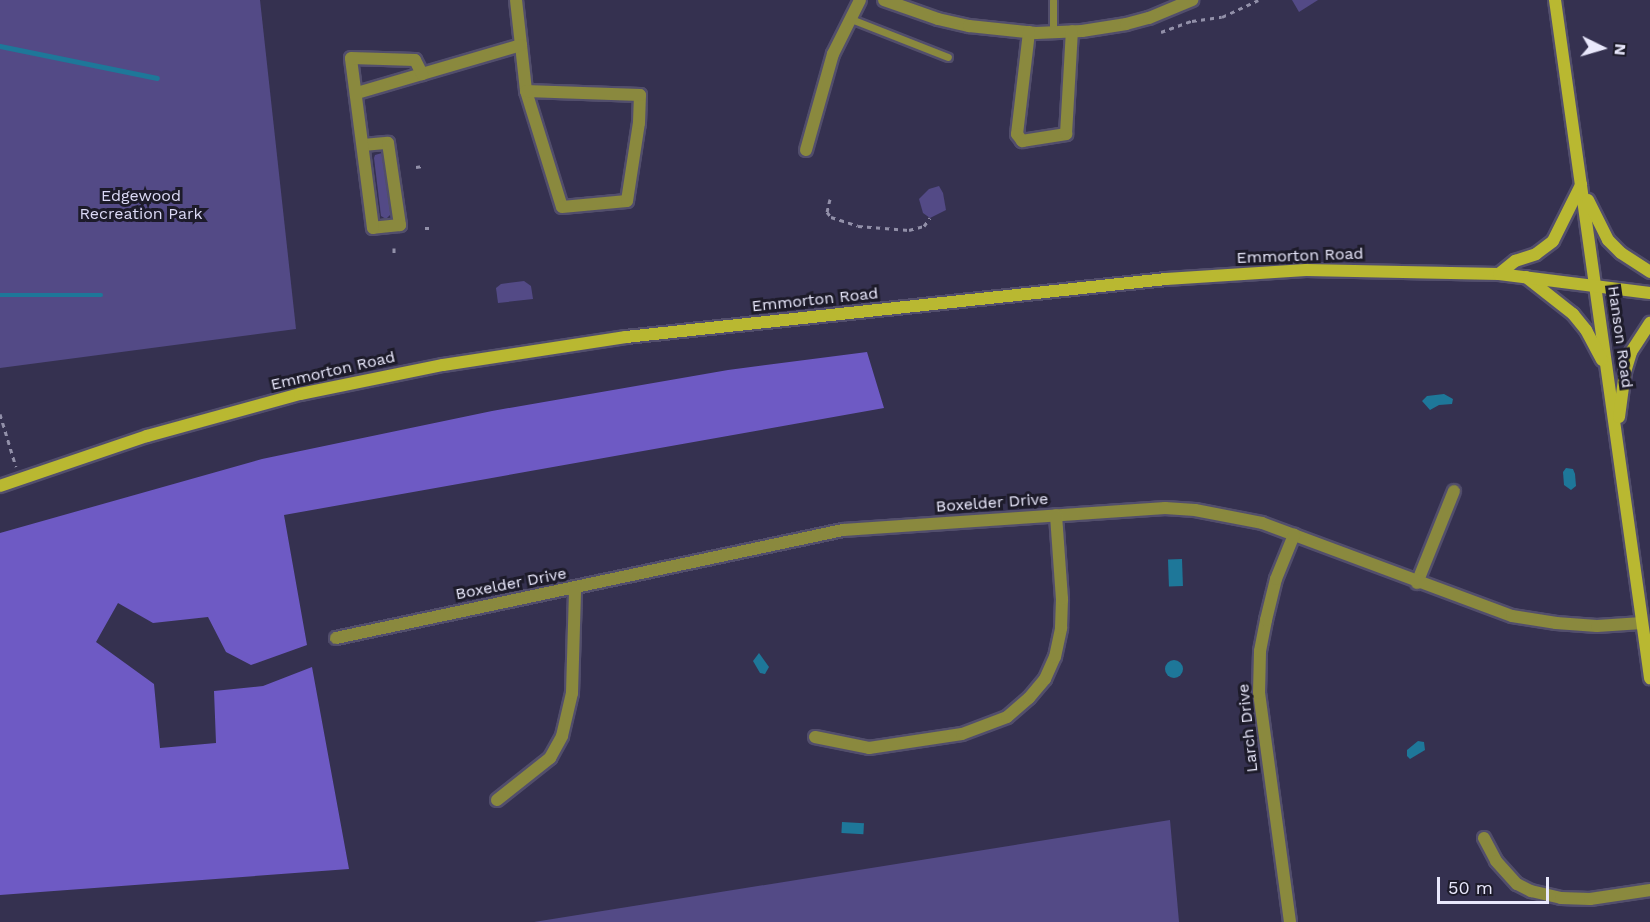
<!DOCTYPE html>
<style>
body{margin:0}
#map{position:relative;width:1650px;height:922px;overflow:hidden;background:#353150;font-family:"Work Sans",sans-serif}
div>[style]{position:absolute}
.green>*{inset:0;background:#534a86}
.forest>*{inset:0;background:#6e5ac4}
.water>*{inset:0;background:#1e7799;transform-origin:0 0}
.round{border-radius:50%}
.stream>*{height:4.5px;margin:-2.25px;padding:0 2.25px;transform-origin:2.25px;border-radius:2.25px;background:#1e7799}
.path>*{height:3px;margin-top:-1.5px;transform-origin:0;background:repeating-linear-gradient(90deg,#9290a9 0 4.5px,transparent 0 9px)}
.roads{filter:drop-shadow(2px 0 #524e6c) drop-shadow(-2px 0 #524e6c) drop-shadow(0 2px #524e6c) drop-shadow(0 -2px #524e6c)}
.lane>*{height:7px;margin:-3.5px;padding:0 3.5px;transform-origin:3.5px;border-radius:3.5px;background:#8a893e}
.street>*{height:12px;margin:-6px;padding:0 6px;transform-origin:6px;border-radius:6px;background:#8a893e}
.secondary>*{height:12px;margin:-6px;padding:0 6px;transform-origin:6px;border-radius:6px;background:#b9b831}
span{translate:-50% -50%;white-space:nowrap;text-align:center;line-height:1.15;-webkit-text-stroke:6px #1d1b2a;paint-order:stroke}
.park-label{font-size:16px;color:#dbd9f5}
.street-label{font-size:16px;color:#e9e8fc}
.north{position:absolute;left:1572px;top:18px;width:60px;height:60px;-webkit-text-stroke:4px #1d1b2a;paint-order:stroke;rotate:95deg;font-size:16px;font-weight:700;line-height:24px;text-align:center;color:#e9e8fc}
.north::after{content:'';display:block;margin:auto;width:21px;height:27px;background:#e9e8fc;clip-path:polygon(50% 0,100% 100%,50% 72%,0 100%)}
.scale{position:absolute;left:1437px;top:877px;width:112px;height:27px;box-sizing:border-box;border:3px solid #e9e8fc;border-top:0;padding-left:8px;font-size:18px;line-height:21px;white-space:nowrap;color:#e9e8fc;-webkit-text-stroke:4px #1d1b2a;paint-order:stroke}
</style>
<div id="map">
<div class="green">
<i style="clip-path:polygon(0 0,260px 0,296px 329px,0 368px)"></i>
<i style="clip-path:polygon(1292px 0,1318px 0,1299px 12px)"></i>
<i style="clip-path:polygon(382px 153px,391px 214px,386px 219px,381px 216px,374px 158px,375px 155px)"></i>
<i style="clip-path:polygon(939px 186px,943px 193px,946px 210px,930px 218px,923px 213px,919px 199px,929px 189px)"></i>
<i style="clip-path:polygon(524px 281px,531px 286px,533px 299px,498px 303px,496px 288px,501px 284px)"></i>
<i style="clip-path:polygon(1170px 820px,1179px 922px,534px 922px)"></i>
</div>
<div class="forest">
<i style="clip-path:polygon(867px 352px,884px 408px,284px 515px,307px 645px,251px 665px,226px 652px,208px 617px,153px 623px,118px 603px,96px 642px,154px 684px,160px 748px,216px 743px,214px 691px,263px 686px,312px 667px,349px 869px,0 895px,0 533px,262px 459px,492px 411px,728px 370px)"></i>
</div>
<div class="water">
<i style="clip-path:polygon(1444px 394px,1453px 399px,1452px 404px,1439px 405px,1430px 410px,1422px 401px,1427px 396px)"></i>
<i style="clip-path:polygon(1566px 468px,1573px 469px,1575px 474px,1576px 486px,1571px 490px,1564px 485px,1563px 472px)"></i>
<i style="left:1182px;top:559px;width:27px;height:14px;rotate:88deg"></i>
<i style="clip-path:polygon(759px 653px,769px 667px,765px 674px,760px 673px,753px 661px)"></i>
<i class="round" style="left:1165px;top:660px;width:18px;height:18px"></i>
<i style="clip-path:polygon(1418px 741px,1424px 742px,1425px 750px,1410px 759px,1407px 756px,1407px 750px)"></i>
<i style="left:842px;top:822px;width:22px;height:11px;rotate:3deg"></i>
</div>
<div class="stream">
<i style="left:0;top:46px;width:160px;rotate:11.5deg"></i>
<i style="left:0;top:295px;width:101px"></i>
</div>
<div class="path">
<i style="left:1161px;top:32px;width:33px;rotate:-20deg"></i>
<i style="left:1192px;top:21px;width:30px;rotate:-8deg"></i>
<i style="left:1222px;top:17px;width:40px;rotate:-25deg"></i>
<i style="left:416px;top:167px;width:7px;rotate:-8deg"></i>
<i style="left:830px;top:199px;width:13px;rotate:103deg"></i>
<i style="left:827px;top:212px;width:6px;rotate:51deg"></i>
<i style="left:831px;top:217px;width:28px;rotate:18deg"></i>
<i style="left:858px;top:226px;width:51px;rotate:4.5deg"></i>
<i style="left:909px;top:230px;width:16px;rotate:-15deg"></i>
<i style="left:924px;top:226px;width:10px;rotate:-53deg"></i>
<i style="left:425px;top:228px;width:7px"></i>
<i style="left:394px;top:248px;width:6px;rotate:90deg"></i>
<i style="left:0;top:414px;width:55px;rotate:73.2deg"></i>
</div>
<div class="roads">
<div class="lane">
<i style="left:851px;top:19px;width:104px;rotate:21.4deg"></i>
<i style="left:1053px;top:32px;width:32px;rotate:-90deg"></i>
</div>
<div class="street">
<i style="left:516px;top:0;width:92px;rotate:83.7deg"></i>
<i style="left:526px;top:91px;width:121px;rotate:72.8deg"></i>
<i style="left:562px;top:207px;width:65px;rotate:-5.3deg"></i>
<i style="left:627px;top:201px;width:79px;rotate:-81.3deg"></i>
<i style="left:639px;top:123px;width:28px;rotate:-88deg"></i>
<i style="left:640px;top:95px;width:114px;rotate:-178deg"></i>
<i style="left:884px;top:0;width:57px;rotate:19.4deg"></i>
<i style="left:938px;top:19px;width:32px;rotate:13deg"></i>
<i style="left:969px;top:26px;width:67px;rotate:6deg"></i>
<i style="left:1036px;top:33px;width:46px;rotate:-2.5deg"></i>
<i style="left:1082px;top:31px;width:45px;rotate:-9deg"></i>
<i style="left:1126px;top:24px;width:24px;rotate:-15deg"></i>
<i style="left:1149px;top:18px;width:47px;rotate:-22.7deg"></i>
<i style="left:1029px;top:32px;width:103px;rotate:96.7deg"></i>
<i style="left:1017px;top:134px;width:9px;rotate:54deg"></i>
<i style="left:1022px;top:141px;width:45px;rotate:-9deg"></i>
<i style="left:1066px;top:134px;width:103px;rotate:-86.7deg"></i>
<i style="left:357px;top:93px;width:171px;rotate:-16.3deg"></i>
<i style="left:363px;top:145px;width:25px;rotate:-5deg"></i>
<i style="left:388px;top:143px;width:83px;rotate:81.7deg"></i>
<i style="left:400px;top:225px;width:27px;rotate:174deg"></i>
<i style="left:373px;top:228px;width:171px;rotate:-97.4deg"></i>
<i style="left:351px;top:58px;width:64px;rotate:1.8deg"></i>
<i style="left:415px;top:60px;width:16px;rotate:63deg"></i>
<i style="left:806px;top:150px;width:100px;rotate:-74.3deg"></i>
<i style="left:833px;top:54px;width:60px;rotate:-63.4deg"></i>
<i style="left:1417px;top:583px;width:99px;rotate:-68.1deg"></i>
<i style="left:336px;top:638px;width:518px;rotate:-12.03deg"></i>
<i style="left:843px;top:530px;width:323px;rotate:-3.9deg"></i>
<i style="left:1165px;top:508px;width:30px;rotate:4deg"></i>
<i style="left:1195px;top:510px;width:68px;rotate:11deg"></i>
<i style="left:1262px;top:523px;width:267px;rotate:20.4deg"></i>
<i style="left:1512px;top:616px;width:45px;rotate:9deg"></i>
<i style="left:1556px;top:623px;width:41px;rotate:4.2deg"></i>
<i style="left:1597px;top:626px;width:45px;rotate:-3.8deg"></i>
<i style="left:815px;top:737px;width:55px;rotate:11.5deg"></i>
<i style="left:869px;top:748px;width:94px;rotate:-8.6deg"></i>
<i style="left:962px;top:734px;width:48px;rotate:-20.7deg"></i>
<i style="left:1007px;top:717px;width:29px;rotate:-41deg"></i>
<i style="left:1029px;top:698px;width:25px;rotate:-50deg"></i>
<i style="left:1045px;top:679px;width:24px;rotate:-66deg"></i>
<i style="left:1055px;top:657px;width:30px;rotate:-78deg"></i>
<i style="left:1061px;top:628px;width:29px;rotate:-88deg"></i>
<i style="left:1062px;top:599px;width:84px;rotate:-94.1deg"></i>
<i style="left:497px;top:800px;width:68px;rotate:-38.4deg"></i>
<i style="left:550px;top:758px;width:25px;rotate:-61deg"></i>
<i style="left:562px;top:736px;width:44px;rotate:-76.9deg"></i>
<i style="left:572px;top:693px;width:104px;rotate:-88.3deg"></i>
<i style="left:1484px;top:838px;width:26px;rotate:62deg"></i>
<i style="left:1496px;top:861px;width:31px;rotate:48deg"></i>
<i style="left:1517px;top:884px;width:16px;rotate:27deg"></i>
<i style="left:1531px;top:891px;width:31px;rotate:13deg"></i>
<i style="left:1561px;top:898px;width:29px;rotate:2deg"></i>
<i style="left:1590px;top:899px;width:61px;rotate:-8.5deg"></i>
<i style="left:1290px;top:922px;width:231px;rotate:-97.7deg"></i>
<i style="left:1259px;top:693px;width:42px;rotate:-88.6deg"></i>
<i style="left:1260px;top:651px;width:32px;rotate:-79deg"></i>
<i style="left:1266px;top:620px;width:42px;rotate:-76.3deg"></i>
<i style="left:1276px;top:579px;width:48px;rotate:-67.8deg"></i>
</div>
<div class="secondary">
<i style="left:1555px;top:0;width:685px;rotate:82.02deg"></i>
<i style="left:1588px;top:200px;width:45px;rotate:63.4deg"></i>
<i style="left:1608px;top:240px;width:18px;rotate:45deg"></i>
<i style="left:1621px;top:253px;width:35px;rotate:33deg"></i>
<i style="left:1499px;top:274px;width:21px;rotate:-39deg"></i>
<i style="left:1515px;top:261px;width:22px;rotate:-18deg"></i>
<i style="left:1536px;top:254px;width:21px;rotate:-37deg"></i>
<i style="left:1553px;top:241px;width:63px;rotate:-63.4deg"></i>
<i style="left:1526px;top:277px;width:60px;rotate:38.2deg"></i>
<i style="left:1573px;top:314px;width:21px;rotate:51deg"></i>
<i style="left:1586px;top:330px;width:34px;rotate:62deg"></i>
<i style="left:1619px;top:417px;width:45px;rotate:-82.4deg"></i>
<i style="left:1625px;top:372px;width:21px;rotate:-73deg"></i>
<i style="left:1631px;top:352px;width:35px;rotate:-57deg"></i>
<i style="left:0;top:486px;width:155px;rotate:-18.8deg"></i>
<i style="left:147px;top:436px;width:159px;rotate:-15.4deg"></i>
<i style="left:300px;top:394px;width:146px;rotate:-11.5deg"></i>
<i style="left:443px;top:365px;width:185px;rotate:-8.7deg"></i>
<i style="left:626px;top:337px;width:543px;rotate:-6.13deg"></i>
<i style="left:1166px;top:279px;width:140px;rotate:-3.7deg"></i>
<i style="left:1306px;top:270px;width:193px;rotate:1.2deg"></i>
<i style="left:1499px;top:274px;width:152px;rotate:7.2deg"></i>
</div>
</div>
<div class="park-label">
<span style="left:141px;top:205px">Edgewood<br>Recreation Park</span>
</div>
<div class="street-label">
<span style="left:1300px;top:256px;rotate:-2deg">Emmorton Road</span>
<span style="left:815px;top:300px;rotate:-6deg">Emmorton Road</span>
<span style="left:1620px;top:337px;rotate:82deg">Hanson Road</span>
<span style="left:333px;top:371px;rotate:-13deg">Emmorton Road</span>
<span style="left:992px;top:503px;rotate:-4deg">Boxelder Drive</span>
<span style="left:511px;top:584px;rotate:-11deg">Boxelder Drive</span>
<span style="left:1248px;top:728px;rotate:-96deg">Larch Drive</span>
</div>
<div class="north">N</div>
<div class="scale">50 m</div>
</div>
